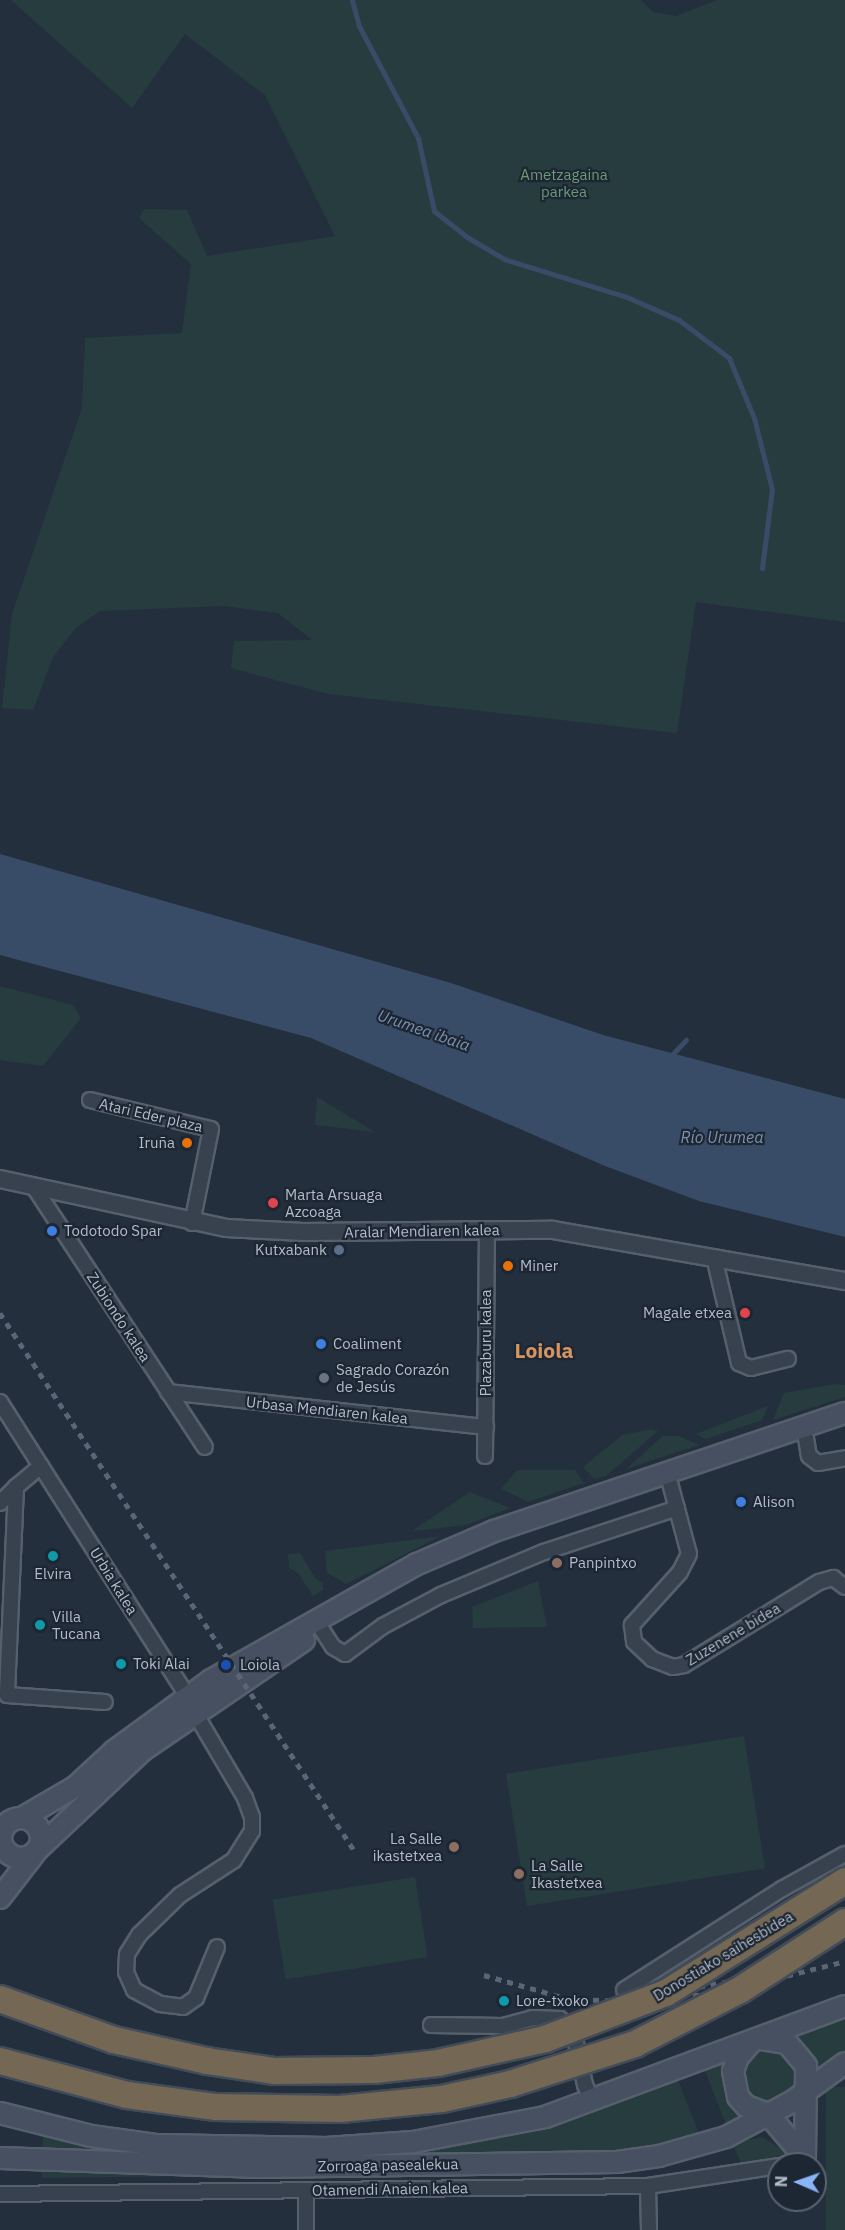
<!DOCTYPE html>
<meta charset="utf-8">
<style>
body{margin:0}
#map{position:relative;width:845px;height:2230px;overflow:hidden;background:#242f3e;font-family:"IBM Plex Sans",sans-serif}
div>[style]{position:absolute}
.green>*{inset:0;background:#263c3f;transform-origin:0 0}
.round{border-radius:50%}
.water>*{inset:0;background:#394c67}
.stream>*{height:5px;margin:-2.5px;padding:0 2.5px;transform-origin:2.5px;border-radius:2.5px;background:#394c67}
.roads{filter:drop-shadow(2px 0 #565f6c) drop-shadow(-2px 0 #565f6c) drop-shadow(0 2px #565f6c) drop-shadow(0 -2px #565f6c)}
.minor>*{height:14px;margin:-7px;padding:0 7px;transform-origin:7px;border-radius:7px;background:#38414e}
.tertiary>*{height:16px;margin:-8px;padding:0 8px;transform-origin:8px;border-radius:8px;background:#38414e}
.secondary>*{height:20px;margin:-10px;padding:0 10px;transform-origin:10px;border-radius:10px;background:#465061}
.secondary>.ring{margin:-10px;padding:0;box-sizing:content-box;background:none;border:20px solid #465061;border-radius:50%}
.rail>*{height:4.5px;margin-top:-2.25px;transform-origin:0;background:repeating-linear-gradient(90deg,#5a6575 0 6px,transparent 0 12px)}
.bridges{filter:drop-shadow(2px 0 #434c59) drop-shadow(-2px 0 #434c59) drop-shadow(0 2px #434c59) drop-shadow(0 -2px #434c59)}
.motorway-bridge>*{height:26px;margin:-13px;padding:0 13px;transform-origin:13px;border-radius:13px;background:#746855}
.dots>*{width:16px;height:16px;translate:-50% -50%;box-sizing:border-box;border:3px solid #1d2633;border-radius:50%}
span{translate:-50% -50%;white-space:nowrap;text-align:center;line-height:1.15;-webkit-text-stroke:4.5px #1d2633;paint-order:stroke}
.park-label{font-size:15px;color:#6b9a76}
.street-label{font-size:15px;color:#b4bcc9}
.poi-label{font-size:15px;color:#b4bcc9}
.right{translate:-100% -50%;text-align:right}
.left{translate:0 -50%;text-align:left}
.water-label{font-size:16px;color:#7c92b1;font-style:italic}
.district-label{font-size:21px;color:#d59563;font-weight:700}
.north{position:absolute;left:767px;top:2152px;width:60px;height:60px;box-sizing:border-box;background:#1d2633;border:2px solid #59626f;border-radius:50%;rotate:272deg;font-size:16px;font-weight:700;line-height:24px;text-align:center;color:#b4bcc9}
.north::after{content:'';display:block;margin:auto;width:21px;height:27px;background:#8ab4f8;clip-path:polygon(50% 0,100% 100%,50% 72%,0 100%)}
</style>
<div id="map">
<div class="green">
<i style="clip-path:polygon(11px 0,641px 0,653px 12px,676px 16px,717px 0,845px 0,845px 622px,696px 602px,677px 733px,328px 694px,231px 668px,234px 641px,312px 640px,278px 613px,224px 606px,100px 611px,76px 628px,53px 657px,33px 710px,2px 708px,12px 614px,82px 408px,85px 338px,182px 333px,191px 264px,139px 218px,144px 209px,187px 210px,207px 256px,335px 236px,265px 95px,185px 34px,132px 108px)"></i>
<i style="clip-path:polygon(0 986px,73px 1005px,81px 1018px,43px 1066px,0 1060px)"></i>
<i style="clip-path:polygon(317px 1097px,375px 1132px,315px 1125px)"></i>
<i style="clip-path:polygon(835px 1384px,845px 1385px,845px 1397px,773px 1420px,784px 1393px)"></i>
<i style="clip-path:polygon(768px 1406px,762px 1420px,706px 1439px,696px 1434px)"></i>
<i style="clip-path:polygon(651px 1429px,658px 1431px,606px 1476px,594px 1479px,583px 1467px,622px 1435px)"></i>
<i style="clip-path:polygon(663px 1436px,679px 1436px,699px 1445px,626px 1469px)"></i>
<i style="clip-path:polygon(517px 1470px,575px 1470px,584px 1483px,528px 1502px,501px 1489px)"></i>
<i style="clip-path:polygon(470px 1492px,510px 1508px,466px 1525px,412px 1531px)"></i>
<i style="clip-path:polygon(441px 1536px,346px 1584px,327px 1573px,325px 1551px)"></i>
<i style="clip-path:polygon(300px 1553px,316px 1579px,323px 1583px,323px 1590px,313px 1596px,298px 1573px,289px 1568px,288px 1554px)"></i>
<i style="clip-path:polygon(538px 1581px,547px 1627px,473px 1628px,472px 1607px)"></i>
<i style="left:744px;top:1736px;width:134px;height:241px;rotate:81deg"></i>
<i style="left:415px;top:1877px;width:81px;height:144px;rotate:81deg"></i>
<i style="clip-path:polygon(845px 2015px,845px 2054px,818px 2073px,809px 2050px,791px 2037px)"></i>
<i class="round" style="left:741px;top:2046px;width:56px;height:56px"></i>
<i style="left:730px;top:2060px;width:59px;height:27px;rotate:69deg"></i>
<i style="clip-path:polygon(678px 2080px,699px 2134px,659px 2147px,526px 2155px,255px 2157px,374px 2152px,482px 2140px,580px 2114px)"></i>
<i style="left:845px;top:2087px;width:143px;height:19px;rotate:90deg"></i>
<i style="clip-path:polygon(43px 2136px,104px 2147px,103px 2151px,42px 2149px)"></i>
<i style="clip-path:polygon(762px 2137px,788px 2153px,742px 2165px,732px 2143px)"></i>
<i style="clip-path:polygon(42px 2166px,200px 2174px,201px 2176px,42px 2178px)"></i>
</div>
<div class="water">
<i style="clip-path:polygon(0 854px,451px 983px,603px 1035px,845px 1099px,845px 1237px,699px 1201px,605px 1166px,311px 1038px,0 955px)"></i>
</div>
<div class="stream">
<i style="left:352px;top:0;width:27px;rotate:75deg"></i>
<i style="left:359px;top:26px;width:127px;rotate:62.2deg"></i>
<i style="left:418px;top:138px;width:75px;rotate:77.6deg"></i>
<i style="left:434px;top:211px;width:42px;rotate:38.2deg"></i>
<i style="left:467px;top:237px;width:43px;rotate:30.7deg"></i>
<i style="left:504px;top:259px;width:129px;rotate:17.2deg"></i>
<i style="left:627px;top:297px;width:57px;rotate:23.9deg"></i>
<i style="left:679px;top:320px;width:63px;rotate:37.2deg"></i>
<i style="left:729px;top:358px;width:65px;rotate:67.4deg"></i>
<i style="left:754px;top:418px;width:73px;rotate:75.8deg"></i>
<i style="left:772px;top:489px;width:80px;rotate:97.2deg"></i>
<i style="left:669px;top:1058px;width:25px;rotate:-47deg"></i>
</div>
<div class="roads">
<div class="minor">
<i style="left:90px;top:1100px;width:124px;rotate:13.5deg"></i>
<i style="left:211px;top:1129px;width:96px;rotate:101.4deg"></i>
<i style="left:34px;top:1187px;width:311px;rotate:56.7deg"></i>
<i style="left:714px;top:1257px;width:109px;rotate:76.7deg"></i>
<i style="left:739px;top:1363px;width:13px;rotate:23deg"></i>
<i style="left:751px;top:1368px;width:38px;rotate:-14deg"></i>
<i style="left:168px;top:1392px;width:320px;rotate:6.3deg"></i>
<i style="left:0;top:1402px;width:348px;rotate:57.5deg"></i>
<i style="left:806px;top:1438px;width:18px;rotate:81deg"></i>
<i style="left:809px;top:1456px;width:11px;rotate:38deg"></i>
<i style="left:818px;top:1463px;width:27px;rotate:-10deg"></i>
<i style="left:485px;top:1456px;width:225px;rotate:-89.5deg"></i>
<i style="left:41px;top:1466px;width:33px;rotate:140deg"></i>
<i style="left:16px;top:1487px;width:208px;rotate:92.5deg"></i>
<i style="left:7px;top:1695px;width:98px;rotate:4.1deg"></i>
<i style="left:670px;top:1483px;width:73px;rotate:75deg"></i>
<i style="left:689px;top:1554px;width:20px;rotate:117deg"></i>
<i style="left:680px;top:1572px;width:72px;rotate:132.2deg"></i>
<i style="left:632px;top:1625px;width:17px;rotate:83deg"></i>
<i style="left:634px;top:1642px;width:25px;rotate:43deg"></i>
<i style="left:652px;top:1659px;width:22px;rotate:21deg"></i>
<i style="left:673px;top:1667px;width:11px;rotate:-10deg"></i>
<i style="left:684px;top:1665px;width:158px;rotate:-31.6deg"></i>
<i style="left:819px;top:1582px;width:15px;rotate:-16deg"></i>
<i style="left:833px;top:1578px;width:15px;rotate:37deg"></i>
<i style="left:0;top:1503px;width:23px;rotate:-45deg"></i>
<i style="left:322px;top:1630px;width:20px;rotate:57deg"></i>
<i style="left:333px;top:1647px;width:14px;rotate:30deg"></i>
<i style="left:345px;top:1654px;width:47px;rotate:-36.4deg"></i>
<i style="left:383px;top:1626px;width:66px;rotate:-28.1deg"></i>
<i style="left:441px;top:1595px;width:112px;rotate:-22.7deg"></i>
<i style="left:544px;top:1552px;width:140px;rotate:-18.3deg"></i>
<i style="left:195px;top:1713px;width:99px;rotate:59.5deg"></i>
<i style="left:245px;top:1798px;width:20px;rotate:70deg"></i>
<i style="left:252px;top:1817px;width:14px;rotate:90deg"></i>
<i style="left:252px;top:1831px;width:34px;rotate:122deg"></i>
<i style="left:234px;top:1860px;width:64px;rotate:147.1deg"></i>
<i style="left:180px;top:1895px;width:57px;rotate:135.7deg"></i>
<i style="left:139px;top:1935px;width:22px;rotate:122deg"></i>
<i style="left:127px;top:1954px;width:18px;rotate:93deg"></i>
<i style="left:126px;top:1972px;width:20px;rotate:66deg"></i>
<i style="left:134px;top:1990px;width:30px;rotate:28deg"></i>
<i style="left:160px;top:2004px;width:23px;rotate:7deg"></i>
<i style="left:183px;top:2007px;width:16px;rotate:-35deg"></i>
<i style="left:196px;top:1998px;width:55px;rotate:-67.6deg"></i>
<i style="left:0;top:1826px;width:5px"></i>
<i style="left:624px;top:1990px;width:188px;rotate:-32.6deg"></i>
<i style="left:782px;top:1889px;width:72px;rotate:-29.1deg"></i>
<i style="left:431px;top:2025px;width:72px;rotate:0.8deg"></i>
<i style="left:503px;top:2026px;width:30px;rotate:-15deg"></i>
<i style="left:532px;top:2018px;width:28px;rotate:2deg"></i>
<i style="left:560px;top:2019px;width:21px;rotate:47deg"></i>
<i style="left:574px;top:2034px;width:52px;rotate:77.8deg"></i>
<i style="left:585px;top:2085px;width:19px;rotate:65deg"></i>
<i style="left:786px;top:2164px;width:20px;rotate:-18deg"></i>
<i style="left:648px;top:2186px;width:44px;rotate:88.7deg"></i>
<i style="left:306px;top:2190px;width:40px;rotate:90deg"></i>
<i style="left:0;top:2194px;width:648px;rotate:-0.71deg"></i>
<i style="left:648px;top:2186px;width:133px;rotate:-8.7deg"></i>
</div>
<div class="tertiary">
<i style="left:0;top:1179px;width:231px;rotate:12.2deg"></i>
<i style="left:226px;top:1228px;width:77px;rotate:3deg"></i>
<i style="left:303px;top:1232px;width:250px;rotate:-0.5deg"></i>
<i style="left:553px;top:1230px;width:296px;rotate:9.9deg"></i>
</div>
<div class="secondary">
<i style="left:22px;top:1818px;width:61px;rotate:-30.3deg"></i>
<i style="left:75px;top:1787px;width:53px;rotate:-42.7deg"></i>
<i style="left:114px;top:1751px;width:120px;rotate:-36.2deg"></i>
<i style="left:211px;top:1680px;width:236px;rotate:-29.4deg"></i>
<i style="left:417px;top:1564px;width:84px;rotate:-23.2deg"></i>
<i style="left:494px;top:1531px;width:370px;rotate:-18.6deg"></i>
<i class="ring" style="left:1px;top:1818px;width:20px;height:20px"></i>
<i style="left:38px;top:1849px;width:144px;rotate:-43.3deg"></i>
<i style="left:143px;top:1750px;width:195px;rotate:-34.3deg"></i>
<i style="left:0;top:1898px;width:56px;rotate:-52.3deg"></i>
<i style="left:761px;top:2039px;width:26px;rotate:9deg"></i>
<i style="left:787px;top:2043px;width:30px;rotate:50deg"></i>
<i style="left:806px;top:2066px;width:92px;rotate:90.6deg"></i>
<i style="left:752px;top:2041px;width:21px;rotate:131deg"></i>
<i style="left:738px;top:2057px;width:15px;rotate:110deg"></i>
<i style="left:733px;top:2071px;width:26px;rotate:79deg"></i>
<i style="left:738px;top:2097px;width:12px;rotate:48deg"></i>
<i style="left:746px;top:2106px;width:23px;rotate:20deg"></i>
<i style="left:768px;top:2114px;width:57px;rotate:49.9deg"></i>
<i style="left:0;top:2113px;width:94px;rotate:14.2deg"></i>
<i style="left:91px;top:2136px;width:67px;rotate:7.8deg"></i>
<i style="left:157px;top:2145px;width:169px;rotate:1deg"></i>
<i style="left:326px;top:2148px;width:87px;rotate:-3.9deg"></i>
<i style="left:413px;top:2142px;width:134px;rotate:-10.7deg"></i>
<i style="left:545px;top:2117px;width:320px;rotate:-20.3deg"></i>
<i style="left:0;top:2158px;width:260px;rotate:2deg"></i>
<i style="left:260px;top:2167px;width:357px;rotate:-0.8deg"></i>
<i style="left:617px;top:2162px;width:42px;rotate:-8.1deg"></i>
<i style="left:659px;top:2156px;width:70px;rotate:-15.8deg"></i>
<i style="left:726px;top:2137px;width:76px;rotate:-28.2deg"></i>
<i style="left:793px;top:2101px;width:64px;rotate:-36.2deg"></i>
</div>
</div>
<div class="rail">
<i style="left:0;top:1313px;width:647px;rotate:56.6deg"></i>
<i style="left:484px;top:1975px;width:88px;rotate:15.8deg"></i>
<i style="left:569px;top:1999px;width:64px;rotate:1.8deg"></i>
<i style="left:633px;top:2001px;width:84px;rotate:-5.4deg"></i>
<i style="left:717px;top:1993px;width:132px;rotate:-14deg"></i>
<i style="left:675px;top:1991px;width:63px;rotate:-10.1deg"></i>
</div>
<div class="bridges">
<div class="motorway-bridge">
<i style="left:0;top:1999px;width:121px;rotate:19.8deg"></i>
<i style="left:114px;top:2040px;width:95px;rotate:12.7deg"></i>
<i style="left:207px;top:2061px;width:69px;rotate:8.4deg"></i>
<i style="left:275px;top:2071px;width:99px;rotate:-0.6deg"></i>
<i style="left:374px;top:2070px;width:64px;rotate:-6.2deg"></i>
<i style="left:438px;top:2063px;width:110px;rotate:-12.6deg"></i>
<i style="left:545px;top:2039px;width:129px;rotate:-20.8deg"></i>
<i style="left:666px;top:1993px;width:211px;rotate:-32deg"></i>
<i style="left:0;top:2061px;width:131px;rotate:15deg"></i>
<i style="left:127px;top:2095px;width:90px;rotate:7.7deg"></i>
<i style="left:216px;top:2107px;width:124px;rotate:0.9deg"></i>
<i style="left:340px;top:2109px;width:102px;rotate:-5.6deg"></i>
<i style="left:442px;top:2099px;width:70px;rotate:-12.4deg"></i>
<i style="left:510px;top:2084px;width:131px;rotate:-17.7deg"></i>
<i style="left:635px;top:2044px;width:118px;rotate:-27.2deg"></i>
<i style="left:740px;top:1990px;width:125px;rotate:-32.9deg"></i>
</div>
</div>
<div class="dots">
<i style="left:187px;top:1143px;background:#e8710a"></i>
<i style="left:273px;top:1203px;background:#e0444e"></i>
<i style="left:52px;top:1231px;background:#3f7fe0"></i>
<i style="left:339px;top:1250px;background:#5c6f8a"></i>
<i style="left:508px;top:1266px;background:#e8710a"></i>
<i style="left:745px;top:1313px;background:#e0444e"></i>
<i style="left:321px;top:1344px;background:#3f7fe0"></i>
<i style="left:324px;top:1378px;background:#6b7280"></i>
<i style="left:741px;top:1502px;background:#3f7fe0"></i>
<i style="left:53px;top:1556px;background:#0f9aa8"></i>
<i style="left:557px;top:1563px;background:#8d6e63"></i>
<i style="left:40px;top:1625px;background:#0f9aa8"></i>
<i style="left:121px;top:1664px;background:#0f9aa8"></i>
<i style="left:226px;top:1665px;background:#1a4fb4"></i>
<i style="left:454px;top:1847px;background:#8d6e63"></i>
<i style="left:519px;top:1874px;background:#8d6e63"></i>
<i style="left:504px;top:2001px;background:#0f9aa8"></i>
</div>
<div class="park-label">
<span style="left:564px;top:183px">Ametzagaina<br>parkea</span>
</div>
<div class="street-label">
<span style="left:151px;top:1115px;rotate:13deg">Atari Eder plaza</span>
<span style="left:422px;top:1231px;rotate:-1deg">Aralar Mendiaren kalea</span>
<span style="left:119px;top:1317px;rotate:57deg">Zubiondo kalea</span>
<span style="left:486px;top:1343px;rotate:-90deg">Plazaburu kalea</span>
<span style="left:327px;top:1410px;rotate:6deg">Urbasa Mendiaren kalea</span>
<span style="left:114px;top:1581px;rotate:58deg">Urbia kalea</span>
<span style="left:733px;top:1634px;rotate:-31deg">Zuzenene bidea</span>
<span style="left:723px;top:1956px;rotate:-31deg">Donostiako saihesbidea</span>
<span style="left:388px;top:2165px;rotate:-1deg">Zorroaga pasealekua</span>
<span style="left:390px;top:2189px;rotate:-1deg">Otamendi Anaien kalea</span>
</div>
<div class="poi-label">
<span class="right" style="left:175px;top:1143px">Iruña</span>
<span class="left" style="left:285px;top:1203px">Marta Arsuaga<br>Azcoaga</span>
<span class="left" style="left:64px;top:1231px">Todotodo Spar</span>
<span class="right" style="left:327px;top:1250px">Kutxabank</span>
<span class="left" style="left:520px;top:1266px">Miner</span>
<span class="right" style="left:732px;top:1313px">Magale etxea</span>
<span class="left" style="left:333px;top:1344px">Coaliment</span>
<span class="left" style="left:336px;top:1378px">Sagrado Corazón<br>de Jesús</span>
<span class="left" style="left:753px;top:1502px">Alison</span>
<span class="left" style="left:569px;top:1563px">Panpintxo</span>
<span style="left:53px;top:1574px">Elvira</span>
<span class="left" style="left:52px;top:1625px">Villa<br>Tucana</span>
<span class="left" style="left:133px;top:1664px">Toki Alai</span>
<span class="left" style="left:240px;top:1665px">Loiola</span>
<span class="right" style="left:442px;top:1847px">La Salle<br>ikastetxea</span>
<span class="left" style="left:531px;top:1874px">La Salle<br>Ikastetxea</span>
<span class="left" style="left:516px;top:2001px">Lore-txoko</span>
</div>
<div class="water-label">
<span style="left:424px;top:1030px;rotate:19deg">Urumea ibaia</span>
<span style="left:722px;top:1137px">Río Urumea</span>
</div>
<div class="district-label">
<span style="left:544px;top:1350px">Loiola</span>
</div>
<div class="north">N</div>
</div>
